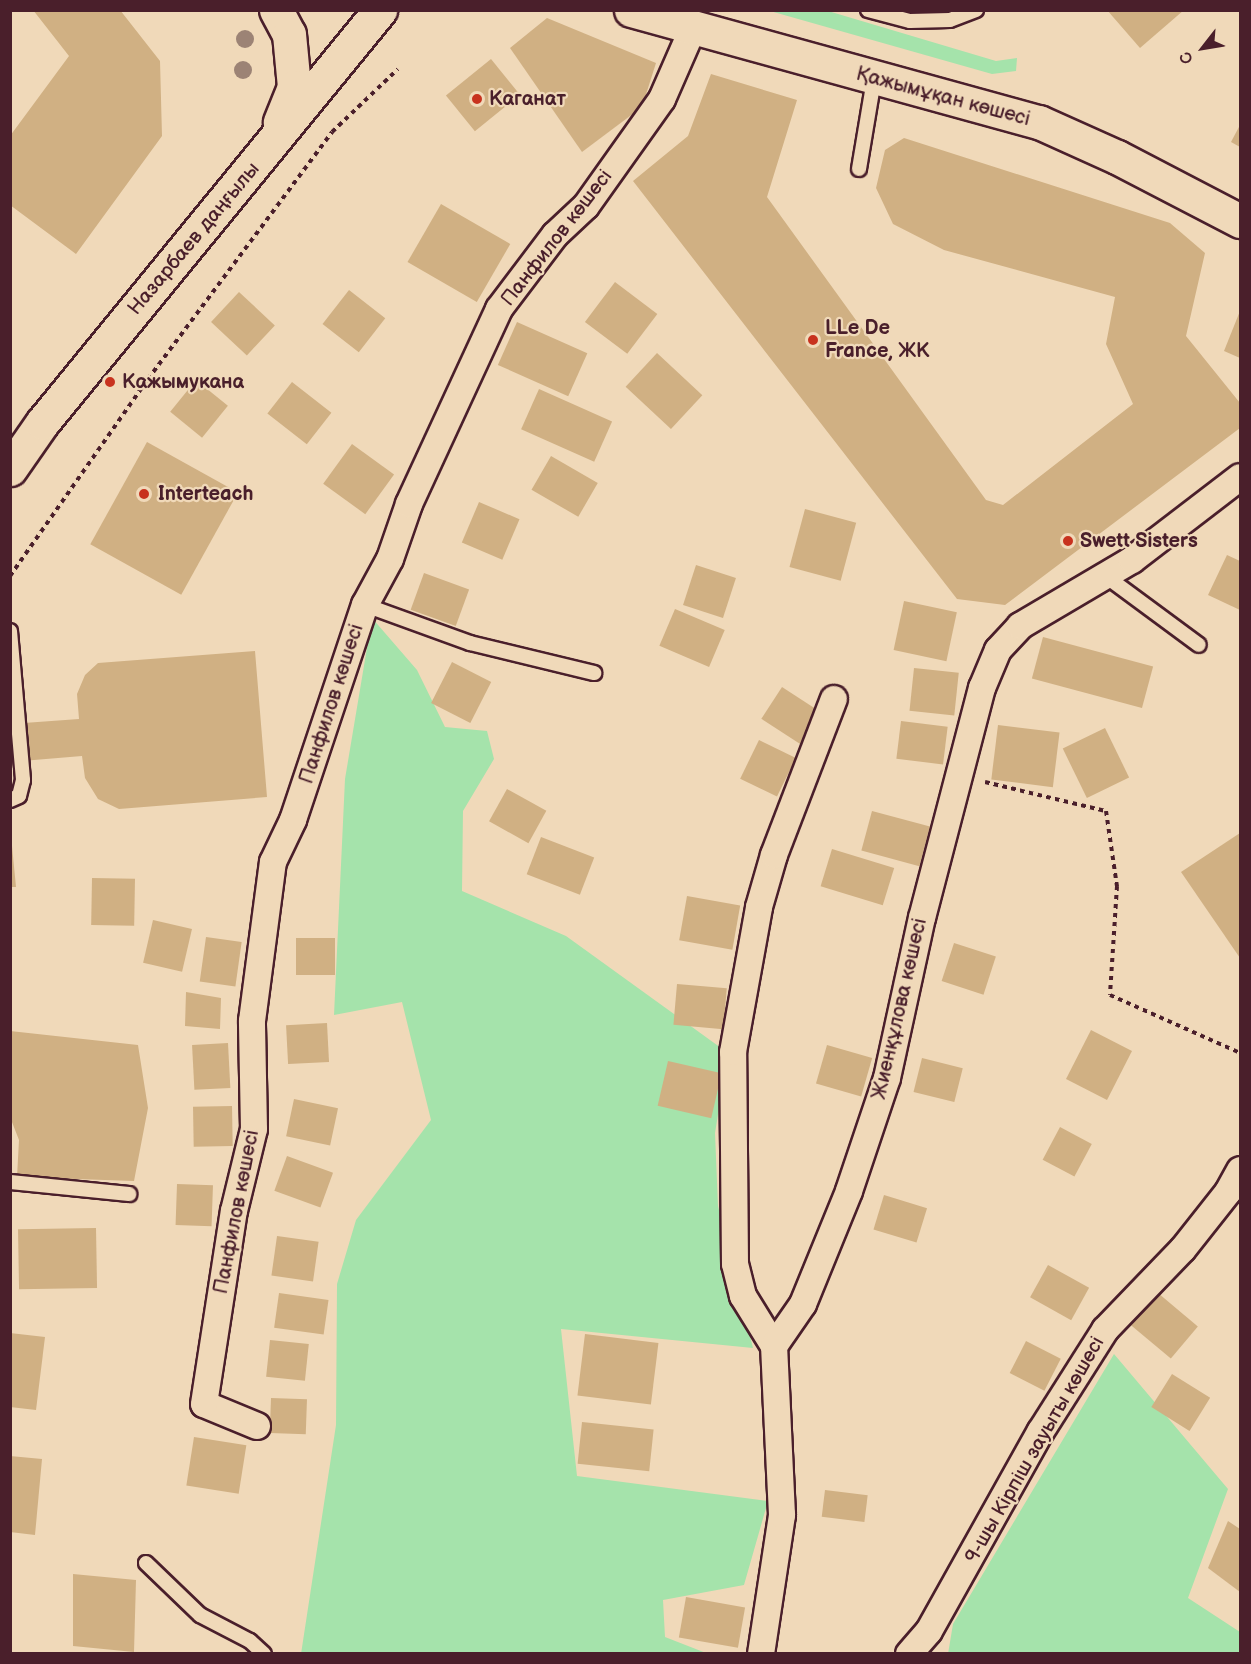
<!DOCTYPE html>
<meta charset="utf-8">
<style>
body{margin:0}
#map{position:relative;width:1251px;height:1664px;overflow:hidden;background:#f0d9b9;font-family:"Balsamiq Sans",sans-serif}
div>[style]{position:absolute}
.green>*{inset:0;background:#a5e3ab}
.building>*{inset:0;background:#d0b083;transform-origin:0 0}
.path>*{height:4px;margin-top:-2px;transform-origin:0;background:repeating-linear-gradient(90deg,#4a1f2b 0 4.5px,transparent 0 9px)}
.roads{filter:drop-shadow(2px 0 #4a1f2b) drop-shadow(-2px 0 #4a1f2b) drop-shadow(0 2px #4a1f2b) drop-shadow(0 -2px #4a1f2b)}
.service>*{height:14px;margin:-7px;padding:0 7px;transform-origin:7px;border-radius:7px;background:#f0d9b9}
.minor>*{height:26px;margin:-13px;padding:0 13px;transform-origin:13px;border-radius:13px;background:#f0d9b9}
.tertiary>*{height:33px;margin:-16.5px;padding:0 16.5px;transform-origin:16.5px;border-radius:16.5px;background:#f0d9b9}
.trees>*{width:18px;height:18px;margin:-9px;border-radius:50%;background:#9c8375}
.dots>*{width:16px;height:16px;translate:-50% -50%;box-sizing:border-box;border:3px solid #f0d9b9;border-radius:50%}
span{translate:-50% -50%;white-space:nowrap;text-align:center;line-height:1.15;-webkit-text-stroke:4.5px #f0d9b9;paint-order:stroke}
.street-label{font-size:20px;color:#4a1f2b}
.poi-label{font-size:20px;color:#4a1f2b;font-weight:700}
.left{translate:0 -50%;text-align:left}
.frame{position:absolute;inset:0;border:12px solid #4a1f2b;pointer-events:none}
.north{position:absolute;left:1173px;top:18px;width:60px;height:60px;-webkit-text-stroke:4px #f0d9b9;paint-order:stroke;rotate:239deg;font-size:16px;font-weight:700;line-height:24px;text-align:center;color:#4a1f2b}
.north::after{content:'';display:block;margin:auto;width:21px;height:27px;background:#4a1f2b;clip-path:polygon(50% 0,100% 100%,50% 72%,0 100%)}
</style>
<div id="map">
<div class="green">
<i style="clip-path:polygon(770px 11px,828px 11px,996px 61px,1017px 58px,1016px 71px,992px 74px)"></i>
<i style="clip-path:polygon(372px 618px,417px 670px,445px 727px,487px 731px,494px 759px,463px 811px,462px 891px,566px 936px,728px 1053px,715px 1133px,718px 1206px,753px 1348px,561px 1329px,577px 1476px,768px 1501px,744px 1585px,663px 1600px,665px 1637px,706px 1653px,301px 1654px,336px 1425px,337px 1284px,356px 1220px,431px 1120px,402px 1002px,334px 1015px,345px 779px)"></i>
<i style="clip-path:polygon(1114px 1354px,1228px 1489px,1188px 1598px,1240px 1632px,1240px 1653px,948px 1654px,953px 1624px)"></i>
</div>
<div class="building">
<i style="clip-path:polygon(33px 10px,120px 10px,160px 61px,162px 136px,76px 254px,10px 205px,10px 136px,69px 56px)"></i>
<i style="clip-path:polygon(1107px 10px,1184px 10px,1140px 48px)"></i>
<i style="clip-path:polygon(547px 18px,656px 63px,642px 107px,582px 152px,510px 48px)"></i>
<i style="left:491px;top:59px;width:46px;height:58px;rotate:51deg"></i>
<i style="clip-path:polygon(711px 74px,797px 100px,767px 197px,986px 500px,1003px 505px,1133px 404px,1106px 344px,1115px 297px,944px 250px,893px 224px,876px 188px,885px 150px,904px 138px,1170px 223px,1205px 253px,1186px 336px,1240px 403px,1240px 428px,1005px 605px,957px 599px,633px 181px,688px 136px)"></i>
<i style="clip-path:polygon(1240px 125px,1240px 147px,1231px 142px)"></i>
<i style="left:441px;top:204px;width:80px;height:67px;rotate:30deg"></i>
<i style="left:615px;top:282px;width:53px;height:50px;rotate:37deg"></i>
<i style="left:349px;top:290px;width:46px;height:43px;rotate:38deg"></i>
<i style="left:239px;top:292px;width:49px;height:41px;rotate:43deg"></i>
<i style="clip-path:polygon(1240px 311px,1240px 358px,1224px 351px)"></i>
<i style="left:517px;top:322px;width:77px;height:47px;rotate:24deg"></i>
<i style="left:657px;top:353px;width:62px;height:46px;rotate:43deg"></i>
<i style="left:196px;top:380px;width:41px;height:41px;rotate:39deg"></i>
<i style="left:292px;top:382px;width:50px;height:40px;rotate:38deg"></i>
<i style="left:539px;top:389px;width:80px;height:44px;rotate:24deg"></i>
<i style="left:147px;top:442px;width:104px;height:117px;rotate:29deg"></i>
<i style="left:352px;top:444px;width:52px;height:49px;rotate:36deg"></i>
<i style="left:551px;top:456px;width:54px;height:39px;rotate:30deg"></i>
<i style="left:479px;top:502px;width:44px;height:44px;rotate:23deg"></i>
<i style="left:805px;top:509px;width:53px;height:60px;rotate:15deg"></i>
<i style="clip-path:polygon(1227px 555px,1240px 561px,1240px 610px,1208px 595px)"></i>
<i style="left:696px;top:565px;width:42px;height:42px;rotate:18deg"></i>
<i style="left:424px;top:573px;width:48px;height:39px;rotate:20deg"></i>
<i style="left:904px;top:601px;width:54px;height:50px;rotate:12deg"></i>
<i style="left:675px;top:609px;width:54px;height:40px;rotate:23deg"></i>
<i style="left:1043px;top:637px;width:114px;height:43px;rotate:15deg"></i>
<i style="clip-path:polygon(255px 651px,267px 797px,119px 809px,98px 799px,85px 778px,82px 756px,10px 762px,10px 724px,79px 719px,77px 694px,85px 675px,98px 663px)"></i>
<i style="left:452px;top:662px;width:44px;height:46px;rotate:27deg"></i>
<i style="left:914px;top:668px;width:45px;height:43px;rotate:6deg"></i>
<i style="left:782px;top:687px;width:50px;height:38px;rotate:33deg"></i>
<i style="left:901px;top:721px;width:47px;height:38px;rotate:7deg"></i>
<i style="left:998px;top:725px;width:62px;height:55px;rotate:7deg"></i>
<i style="left:1105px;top:728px;width:55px;height:47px;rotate:64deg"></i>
<i style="left:759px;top:740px;width:41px;height:43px;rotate:26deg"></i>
<i style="left:507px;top:789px;width:45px;height:37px;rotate:29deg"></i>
<i style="left:872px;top:811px;width:60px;height:41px;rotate:15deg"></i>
<i style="clip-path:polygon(1240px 833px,1240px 958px,1181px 872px)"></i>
<i style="left:541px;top:837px;width:57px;height:40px;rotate:21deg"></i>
<i style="clip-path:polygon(10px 846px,12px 846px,16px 887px,10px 887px)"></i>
<i style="left:832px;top:849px;width:65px;height:39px;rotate:17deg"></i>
<i style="left:92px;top:878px;width:43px;height:47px;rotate:1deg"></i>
<i style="left:687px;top:896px;width:54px;height:45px;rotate:10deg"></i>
<i style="left:153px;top:920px;width:40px;height:44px;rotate:13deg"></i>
<i style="left:206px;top:937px;width:36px;height:45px;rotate:8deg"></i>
<i style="left:296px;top:938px;width:39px;height:37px"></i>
<i style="left:954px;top:943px;width:44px;height:40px;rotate:18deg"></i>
<i style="left:677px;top:984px;width:50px;height:41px;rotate:5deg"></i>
<i style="clip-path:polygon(186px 992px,221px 998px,220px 1029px,185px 1026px)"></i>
<i style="left:327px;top:1023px;width:39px;height:41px;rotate:87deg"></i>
<i style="left:1091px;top:1030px;width:46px;height:55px;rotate:27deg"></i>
<i style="clip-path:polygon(10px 1031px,138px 1045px,148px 1108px,134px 1181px,17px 1177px,19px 1140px,10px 1117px)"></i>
<i style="left:228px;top:1043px;width:45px;height:36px;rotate:87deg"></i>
<i style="left:827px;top:1045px;width:47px;height:40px;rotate:16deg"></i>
<i style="left:922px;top:1058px;width:42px;height:35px;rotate:14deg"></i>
<i style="left:668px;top:1061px;width:55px;height:46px;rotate:13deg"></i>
<i style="left:294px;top:1099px;width:45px;height:38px;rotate:12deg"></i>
<i style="left:232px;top:1106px;width:40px;height:39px;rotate:89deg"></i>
<i style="left:1060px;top:1127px;width:36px;height:37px;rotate:28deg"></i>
<i style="left:287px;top:1156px;width:49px;height:37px;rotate:20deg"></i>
<i style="left:177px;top:1184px;width:36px;height:41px;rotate:2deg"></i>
<i style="left:884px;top:1195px;width:45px;height:36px;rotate:17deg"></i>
<i style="left:96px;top:1228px;width:60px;height:78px;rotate:89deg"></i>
<i style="left:277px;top:1236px;width:42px;height:40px;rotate:8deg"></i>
<i style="left:1048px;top:1265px;width:47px;height:37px;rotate:29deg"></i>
<i style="left:279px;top:1293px;width:50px;height:35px;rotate:8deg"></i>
<i style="left:1158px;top:1293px;width:52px;height:42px;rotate:40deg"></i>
<i style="clip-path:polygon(10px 1333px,45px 1337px,36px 1410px,10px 1407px)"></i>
<i style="left:585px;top:1334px;width:74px;height:62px;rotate:7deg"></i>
<i style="left:270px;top:1340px;width:39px;height:37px;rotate:6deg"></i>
<i style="left:1026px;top:1341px;width:39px;height:36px;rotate:27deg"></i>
<i style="left:1172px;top:1374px;width:45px;height:39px;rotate:32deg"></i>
<i style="left:271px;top:1398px;width:36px;height:35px;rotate:2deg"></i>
<i style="left:582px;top:1422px;width:72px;height:42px;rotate:6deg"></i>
<i style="left:194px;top:1437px;width:53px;height:49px;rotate:9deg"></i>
<i style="clip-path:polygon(10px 1456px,42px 1459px,35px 1535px,10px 1532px)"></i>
<i style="left:825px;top:1490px;width:43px;height:27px;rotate:7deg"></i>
<i style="clip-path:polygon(1228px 1521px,1240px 1529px,1240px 1592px,1208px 1568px)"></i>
<i style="clip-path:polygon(73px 1574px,136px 1580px,134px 1652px,73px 1646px)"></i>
<i style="left:686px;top:1597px;width:60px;height:41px;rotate:10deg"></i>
</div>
<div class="path">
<i style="left:10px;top:576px;width:241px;rotate:-55deg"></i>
<i style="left:148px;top:379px;width:308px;rotate:-53.3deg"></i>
<i style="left:332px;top:132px;width:91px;rotate:-43.7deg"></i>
<i style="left:985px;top:782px;width:124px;rotate:13.5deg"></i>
<i style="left:1106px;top:811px;width:76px;rotate:81.7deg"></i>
<i style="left:1117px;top:886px;width:109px;rotate:93.7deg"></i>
<i style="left:1110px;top:995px;width:142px;rotate:24deg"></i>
</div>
<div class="roads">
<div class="service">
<i style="left:868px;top:10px;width:43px;rotate:14.7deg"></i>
<i style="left:910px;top:21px;width:40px;rotate:-1.4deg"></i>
<i style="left:950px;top:20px;width:28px;rotate:-21deg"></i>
<i style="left:859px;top:169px;width:91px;rotate:-80.5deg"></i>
<i style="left:1107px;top:577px;width:114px;rotate:36.5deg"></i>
<i style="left:365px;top:605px;width:112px;rotate:19.9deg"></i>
<i style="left:470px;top:643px;width:128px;rotate:13.6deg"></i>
<i style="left:10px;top:631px;width:150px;rotate:85deg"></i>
<i style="left:23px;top:780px;width:16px;rotate:104deg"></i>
<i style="left:19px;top:796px;width:10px;rotate:156deg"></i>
<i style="left:10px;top:1182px;width:120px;rotate:5.8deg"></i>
<i style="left:146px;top:1563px;width:75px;rotate:43.9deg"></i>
<i style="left:200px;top:1615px;width:56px;rotate:27.5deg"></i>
<i style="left:250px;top:1641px;width:19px;rotate:43deg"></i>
</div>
<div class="minor">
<i style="left:774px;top:1346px;width:59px;rotate:-121.8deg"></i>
<i style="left:743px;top:1296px;width:33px;rotate:-104deg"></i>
<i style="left:735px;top:1264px;width:212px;rotate:-90.5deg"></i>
<i style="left:733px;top:1052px;width:147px;rotate:-79.8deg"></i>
<i style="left:759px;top:907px;width:54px;rotate:-73.9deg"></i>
<i style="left:774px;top:855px;width:167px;rotate:-69deg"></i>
<i style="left:257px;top:1426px;width:57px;rotate:-157.5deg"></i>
<i style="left:204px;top:1404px;width:195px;rotate:-81.2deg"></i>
<i style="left:234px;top:1211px;width:84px;rotate:-76.3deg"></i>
<i style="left:254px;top:1129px;width:108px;rotate:-91.1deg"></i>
<i style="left:252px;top:1021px;width:160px;rotate:-82.5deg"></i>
<i style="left:273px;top:862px;width:47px;rotate:-64.5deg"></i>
<i style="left:293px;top:820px;width:227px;rotate:-71.5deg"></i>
<i style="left:365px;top:605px;width:52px;rotate:-61.5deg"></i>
<i style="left:390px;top:559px;width:58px;rotate:-70.9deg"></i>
<i style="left:409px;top:504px;width:215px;rotate:-65.2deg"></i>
<i style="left:499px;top:309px;width:93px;rotate:-52.9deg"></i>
<i style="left:555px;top:235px;width:42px;rotate:-43.1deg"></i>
<i style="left:586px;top:206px;width:131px;rotate:-54.6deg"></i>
<i style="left:662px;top:99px;width:77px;rotate:-66.4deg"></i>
<i style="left:761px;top:1654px;width:141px;rotate:-81.4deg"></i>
<i style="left:782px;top:1515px;width:169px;rotate:-92.7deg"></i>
<i style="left:774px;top:1346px;width:51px;rotate:-55.4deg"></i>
<i style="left:803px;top:1304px;width:122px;rotate:-67.8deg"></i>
<i style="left:849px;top:1191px;width:119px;rotate:-71.4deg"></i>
<i style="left:887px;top:1078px;width:164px;rotate:-77.7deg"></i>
<i style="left:922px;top:918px;width:238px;rotate:-75.4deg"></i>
<i style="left:982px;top:688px;width:41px;rotate:-67.2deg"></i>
<i style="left:998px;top:650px;width:33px;rotate:-47deg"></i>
<i style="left:1020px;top:626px;width:130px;rotate:-30.5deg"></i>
<i style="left:1132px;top:560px;width:136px;rotate:-37.5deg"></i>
<i style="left:909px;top:1654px;width:30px;rotate:-49deg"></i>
<i style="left:929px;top:1631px;width:229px;rotate:-60.8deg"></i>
<i style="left:1041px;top:1431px;width:120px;rotate:-57.6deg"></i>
<i style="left:1105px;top:1330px;width:112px;rotate:-46.1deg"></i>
<i style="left:1183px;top:1249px;width:73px;rotate:-51.7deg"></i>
<i style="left:1228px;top:1192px;width:25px;rotate:-61deg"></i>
</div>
<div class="tertiary">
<i style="left:276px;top:10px;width:27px;rotate:62deg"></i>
<i style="left:289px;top:34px;width:53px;rotate:84.6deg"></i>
<i style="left:294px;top:87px;width:38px;rotate:112deg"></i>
<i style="left:631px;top:10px;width:423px;rotate:15.4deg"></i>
<i style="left:1039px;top:122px;width:85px;rotate:24.2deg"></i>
<i style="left:1117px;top:157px;width:139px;rotate:27.5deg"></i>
<i style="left:10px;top:469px;width:56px;rotate:-55.2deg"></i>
<i style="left:42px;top:423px;width:534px;rotate:-50.7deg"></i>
</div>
</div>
<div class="trees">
<i style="left:245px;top:39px"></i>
<i style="left:243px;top:70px"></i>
</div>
<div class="dots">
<i style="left:477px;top:99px;background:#c8321e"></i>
<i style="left:813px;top:340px;background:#c8321e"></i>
<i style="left:110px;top:382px;background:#c8321e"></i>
<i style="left:144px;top:494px;background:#c8321e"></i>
<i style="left:1068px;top:541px;background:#c8321e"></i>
</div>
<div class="street-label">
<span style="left:943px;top:97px;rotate:15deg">Қажымұқан көшесі</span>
<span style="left:557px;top:238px;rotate:-52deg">Панфилов көшесі</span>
<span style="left:194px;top:239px;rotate:-50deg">Назарбаев даңғылы</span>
<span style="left:332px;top:704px;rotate:-72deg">Панфилов көшесі</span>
<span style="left:900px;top:1009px;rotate:-77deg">Жиенқұлова көшесі</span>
<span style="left:237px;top:1212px;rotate:-79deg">Панфилов көшесі</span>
<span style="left:1035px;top:1450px;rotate:-60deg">9-шы Кірпіш зауыты көшесі</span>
</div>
<div class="poi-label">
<span class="left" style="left:489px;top:99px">Каганат</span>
<span class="left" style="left:825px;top:340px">LLe De<br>France, ЖК</span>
<span class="left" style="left:122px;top:382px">Кажымукана</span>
<span class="left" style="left:158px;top:494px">Interteach</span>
<span class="left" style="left:1080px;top:541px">Swett Sisters</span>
</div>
<div class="frame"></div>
<div class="north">С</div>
</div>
